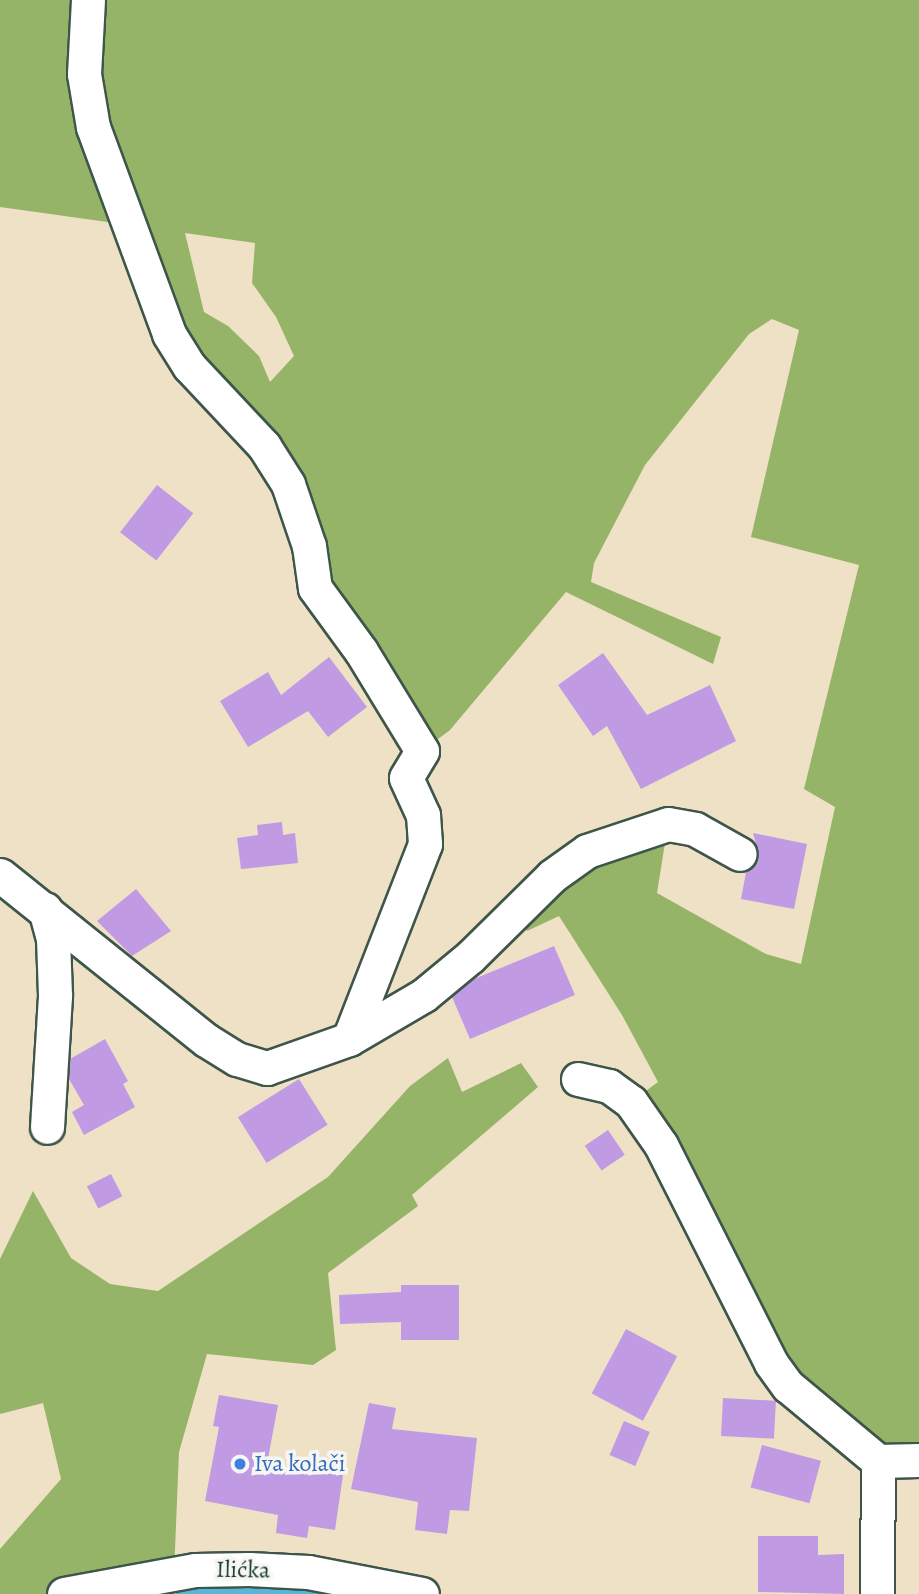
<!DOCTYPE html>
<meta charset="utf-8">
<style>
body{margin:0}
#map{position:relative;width:919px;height:1594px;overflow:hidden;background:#efe1c5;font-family:Alegreya,serif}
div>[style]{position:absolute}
.forest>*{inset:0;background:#95b467}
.water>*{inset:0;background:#59b6d7}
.river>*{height:58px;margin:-29px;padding:0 29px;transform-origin:29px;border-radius:29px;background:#59b6d7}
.building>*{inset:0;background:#c09be4;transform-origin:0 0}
.roads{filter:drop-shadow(2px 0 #3e564a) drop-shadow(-2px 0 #3e564a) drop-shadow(0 2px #3e564a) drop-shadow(0 -2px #3e564a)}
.minor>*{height:33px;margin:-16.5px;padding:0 16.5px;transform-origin:16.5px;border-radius:16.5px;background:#fff}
.dots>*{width:19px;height:19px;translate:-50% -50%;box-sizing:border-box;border:4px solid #f6f6f2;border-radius:50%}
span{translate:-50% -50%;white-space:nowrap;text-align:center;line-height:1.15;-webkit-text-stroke:7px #f6f6f2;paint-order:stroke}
.shop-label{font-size:24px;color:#366cbe}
.left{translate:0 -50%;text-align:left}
.street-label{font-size:24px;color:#1f3d34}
</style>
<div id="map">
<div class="forest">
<i style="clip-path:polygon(evenodd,0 0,919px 0,919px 1460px,902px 1462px,816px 1410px,631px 1102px,658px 1082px,622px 1015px,559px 916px,527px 931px,517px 911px,552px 876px,668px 824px,657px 893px,766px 954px,801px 964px,835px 807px,804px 789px,859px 565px,751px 537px,799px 330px,772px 319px,749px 334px,645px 465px,594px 563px,591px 582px,721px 637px,713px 664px,566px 592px,450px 730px,422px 751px,309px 546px,220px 403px,129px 225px,0 207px,0 0,185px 233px,255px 243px,252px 283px,276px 317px,294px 356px,270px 382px,259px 356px,228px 326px,204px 312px,185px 233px)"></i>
<i style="clip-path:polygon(448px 1058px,462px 1092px,521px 1063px,538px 1087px,412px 1195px,418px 1206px,328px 1273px,336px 1350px,313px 1365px,207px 1354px,179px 1452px,174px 1574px,64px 1594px,0 1594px,0 1549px,61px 1479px,43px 1403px,0 1414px,0 1259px,33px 1191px,71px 1258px,110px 1284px,158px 1291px,328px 1177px,410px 1086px)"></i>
</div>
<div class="water">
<i style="clip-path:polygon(262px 1583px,299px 1587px,341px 1594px,263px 1594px)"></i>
</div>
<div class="river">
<i style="left:205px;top:1594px;width:76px"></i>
</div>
<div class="building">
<i style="left:157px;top:485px;width:46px;height:60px;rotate:38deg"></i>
<i style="clip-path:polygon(603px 653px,647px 715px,710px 685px,736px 741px,641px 789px,607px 726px,593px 736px,558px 685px)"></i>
<i style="clip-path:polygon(329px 657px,367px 707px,328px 737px,308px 711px,248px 747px,220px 701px,268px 672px,281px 695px)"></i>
<i style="clip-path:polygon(282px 822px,283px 835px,295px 833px,298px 863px,241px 869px,237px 838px,258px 835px,257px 825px)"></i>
<i style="clip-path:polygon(753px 833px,807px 844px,794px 909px,741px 899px,746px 872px,756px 864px,759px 854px)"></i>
<i style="clip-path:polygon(136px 889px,171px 931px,132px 956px,97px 921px)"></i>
<i style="clip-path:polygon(554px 946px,575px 995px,470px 1039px,452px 997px,474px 979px)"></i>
<i style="clip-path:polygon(105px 1039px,128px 1081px,123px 1084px,135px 1107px,84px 1135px,72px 1112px,84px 1105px,69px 1079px,70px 1059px)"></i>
<i style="left:299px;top:1079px;width:54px;height:72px;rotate:58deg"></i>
<i style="left:608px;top:1130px;width:30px;height:28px;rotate:56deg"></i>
<i style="left:111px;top:1174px;width:25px;height:27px;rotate:63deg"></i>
<i style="clip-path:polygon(401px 1285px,459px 1285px,459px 1340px,401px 1340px,401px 1322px,340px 1324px,339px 1295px,401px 1292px)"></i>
<i style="left:626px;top:1329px;width:58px;height:73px;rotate:28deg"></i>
<i style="clip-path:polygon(219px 1395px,278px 1405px,267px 1464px,343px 1475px,335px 1530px,309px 1526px,307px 1538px,276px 1533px,278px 1515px,205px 1501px,219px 1427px,213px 1426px)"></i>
<i style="left:723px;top:1398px;width:53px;height:38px;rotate:3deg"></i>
<i style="clip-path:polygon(369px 1403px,396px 1408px,392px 1429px,477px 1438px,469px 1511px,450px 1510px,447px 1534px,415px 1530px,418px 1502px,351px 1489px)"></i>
<i style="left:624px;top:1421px;width:28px;height:37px;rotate:23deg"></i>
<i style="left:762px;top:1445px;width:61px;height:44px;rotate:15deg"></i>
<i style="clip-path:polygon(758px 1536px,818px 1536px,818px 1555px,844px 1554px,844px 1594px,758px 1592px)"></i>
</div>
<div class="roads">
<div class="minor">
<i style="left:88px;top:0;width:74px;rotate:93.1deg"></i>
<i style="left:84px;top:74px;width:54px;rotate:80.4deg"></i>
<i style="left:93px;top:127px;width:221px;rotate:69.8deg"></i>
<i style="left:169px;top:334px;width:38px;rotate:58deg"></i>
<i style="left:189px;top:366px;width:110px;rotate:46.8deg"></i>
<i style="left:264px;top:446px;width:45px;rotate:57.7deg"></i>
<i style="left:288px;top:484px;width:65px;rotate:71.3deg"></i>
<i style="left:309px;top:546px;width:42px;rotate:81.9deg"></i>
<i style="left:315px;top:588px;width:78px;rotate:53.9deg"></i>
<i style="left:361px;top:651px;width:117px;rotate:58.6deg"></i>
<i style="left:422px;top:751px;width:31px;rotate:121deg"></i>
<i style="left:406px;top:778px;width:41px;rotate:65.3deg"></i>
<i style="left:423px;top:815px;width:29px;rotate:86deg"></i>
<i style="left:425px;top:844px;width:209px;rotate:111.3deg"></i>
<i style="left:0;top:875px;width:264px;rotate:38.7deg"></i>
<i style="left:206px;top:1040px;width:36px;rotate:32deg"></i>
<i style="left:237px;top:1059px;width:31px;rotate:17deg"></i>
<i style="left:267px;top:1068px;width:87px;rotate:-19.5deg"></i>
<i style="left:349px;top:1039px;width:87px;rotate:-30.4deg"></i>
<i style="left:424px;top:995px;width:60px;rotate:-39.6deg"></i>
<i style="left:470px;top:957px;width:115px;rotate:-44.6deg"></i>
<i style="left:552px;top:876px;width:43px;rotate:-35.5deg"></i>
<i style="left:587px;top:851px;width:85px;rotate:-18.4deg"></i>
<i style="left:668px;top:824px;width:27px;rotate:10deg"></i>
<i style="left:695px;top:829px;width:51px;rotate:29.1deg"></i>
<i style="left:45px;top:909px;width:30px;rotate:75deg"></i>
<i style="left:53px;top:938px;width:58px;rotate:88deg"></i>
<i style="left:55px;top:996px;width:131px;rotate:93.5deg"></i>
<i style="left:578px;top:1079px;width:32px;rotate:13deg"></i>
<i style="left:609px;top:1086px;width:27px;rotate:36deg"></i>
<i style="left:631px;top:1102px;width:52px;rotate:55.1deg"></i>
<i style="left:661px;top:1145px;width:244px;rotate:63.2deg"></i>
<i style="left:771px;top:1363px;width:29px;rotate:54deg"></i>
<i style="left:788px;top:1386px;width:117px;rotate:39.8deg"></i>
<i style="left:878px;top:1461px;width:41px;rotate:-1.4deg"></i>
<i style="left:64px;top:1594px;width:133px;rotate:-10.4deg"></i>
<i style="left:195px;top:1570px;width:54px;rotate:-1.1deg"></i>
<i style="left:249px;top:1569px;width:59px;rotate:2.9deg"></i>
<i style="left:308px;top:1572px;width:116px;rotate:10.9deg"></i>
<i style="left:877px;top:1594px;width:133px;rotate:-89.6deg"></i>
</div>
</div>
<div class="dots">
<i style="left:240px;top:1464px;background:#3f7fe0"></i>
</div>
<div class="shop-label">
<span class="left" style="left:254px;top:1464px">Iva kolači</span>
</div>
<div class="street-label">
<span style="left:243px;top:1570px;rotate:1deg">Ilićka</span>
</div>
</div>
